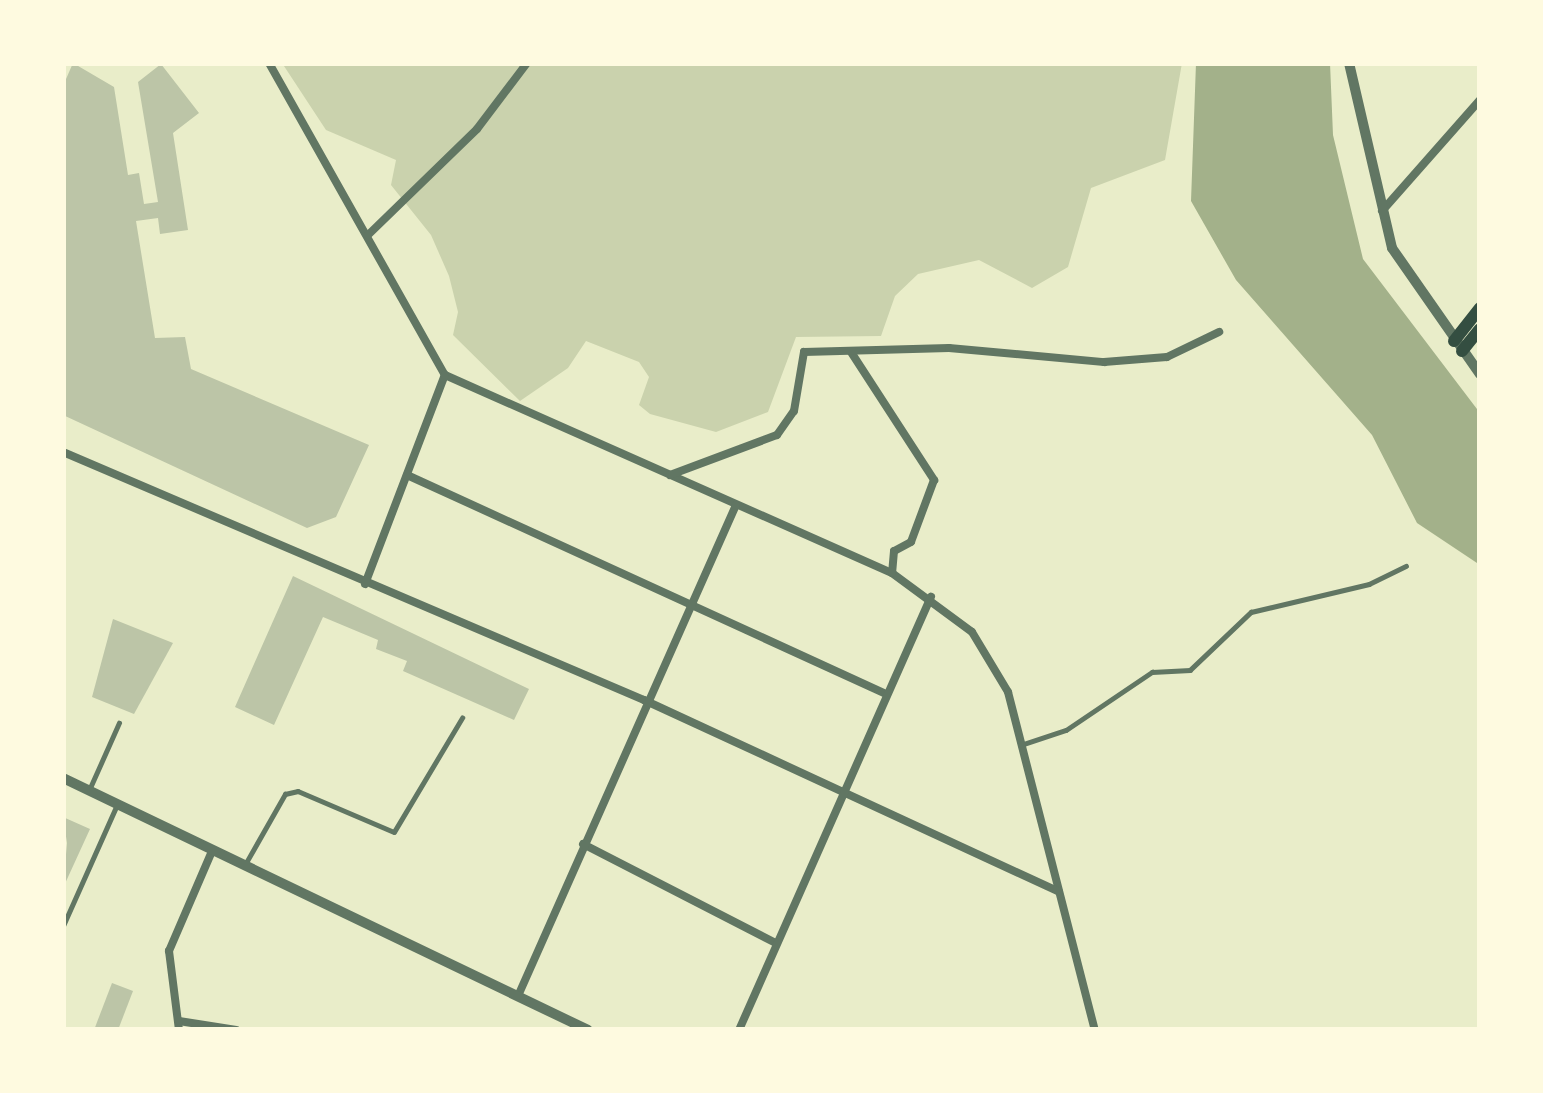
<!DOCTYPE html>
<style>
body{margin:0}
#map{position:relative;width:1543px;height:1093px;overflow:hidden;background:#e9edc9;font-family:Georgia,serif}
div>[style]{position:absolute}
.green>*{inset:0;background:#cad2ad}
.water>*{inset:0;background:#a3b18a}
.building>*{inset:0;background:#bcc5a7}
.service>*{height:4.5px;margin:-2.25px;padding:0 2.25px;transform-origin:2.25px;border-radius:2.25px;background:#617663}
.minor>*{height:8px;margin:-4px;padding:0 4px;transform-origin:4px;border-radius:4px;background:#617663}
.tertiary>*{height:10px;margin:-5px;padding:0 5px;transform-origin:5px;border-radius:5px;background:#617663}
.secondary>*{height:12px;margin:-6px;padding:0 6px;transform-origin:6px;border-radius:6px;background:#344e41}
span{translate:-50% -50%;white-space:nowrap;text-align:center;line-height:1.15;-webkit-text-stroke:12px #fefae0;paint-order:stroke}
.frame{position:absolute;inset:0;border:66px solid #fefae0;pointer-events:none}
</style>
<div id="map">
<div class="green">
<i style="clip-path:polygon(282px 63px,1182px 63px,1165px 160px,1091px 188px,1068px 267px,1032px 288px,979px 260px,918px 274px,895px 296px,881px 336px,796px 337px,768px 412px,716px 432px,650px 414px,639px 405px,649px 377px,639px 362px,586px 341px,568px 368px,520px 401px,453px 335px,458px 312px,449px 276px,431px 235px,391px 185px,396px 160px,326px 130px)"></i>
</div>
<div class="water">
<i style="clip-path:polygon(1196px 63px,1330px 63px,1333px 135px,1363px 259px,1480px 413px,1480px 565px,1417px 523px,1372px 435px,1236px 280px,1191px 201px)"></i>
</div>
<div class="building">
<i style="clip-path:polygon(73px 63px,114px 87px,128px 175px,139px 173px,144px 204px,158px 202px,138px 82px,161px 64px,199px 113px,173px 133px,188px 230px,160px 234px,158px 218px,136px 221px,155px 338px,185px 337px,191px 369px,369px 445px,336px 517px,307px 528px,63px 415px,63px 86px)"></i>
<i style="clip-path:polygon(293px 576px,529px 689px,514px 720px,403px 671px,407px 661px,376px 649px,378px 640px,323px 617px,274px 725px,235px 707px)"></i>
<i style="clip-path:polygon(113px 619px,173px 643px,134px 714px,92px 697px)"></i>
<i style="clip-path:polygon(63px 817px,90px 829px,63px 888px,67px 843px)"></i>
<i style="clip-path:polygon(112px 983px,133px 991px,118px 1030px,94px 1030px)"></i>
</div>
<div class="service">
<i style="left:1021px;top:745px;width:47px;rotate:-18.4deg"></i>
<i style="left:1066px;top:730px;width:104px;rotate:-34deg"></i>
<i style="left:1152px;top:672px;width:38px;rotate:-3deg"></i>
<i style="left:1190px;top:670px;width:84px;rotate:-43.6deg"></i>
<i style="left:1251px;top:612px;width:121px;rotate:-13.3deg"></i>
<i style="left:1369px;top:584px;width:41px;rotate:-25.9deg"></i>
<i style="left:90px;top:788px;width:71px;rotate:-66deg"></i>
<i style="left:247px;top:861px;width:77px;rotate:-60.4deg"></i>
<i style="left:285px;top:794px;width:13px;rotate:-13deg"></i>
<i style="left:298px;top:791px;width:104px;rotate:23.1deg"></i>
<i style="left:394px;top:832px;width:133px;rotate:-59.2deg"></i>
<i style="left:63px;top:926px;width:130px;rotate:-66deg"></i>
</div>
<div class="minor">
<i style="left:269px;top:63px;width:358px;rotate:60.6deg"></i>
<i style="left:445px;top:375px;width:489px;rotate:23.9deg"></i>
<i style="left:892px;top:573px;width:99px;rotate:36.4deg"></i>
<i style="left:972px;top:632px;width:70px;rotate:59deg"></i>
<i style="left:1008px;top:692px;width:349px;rotate:75.6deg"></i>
<i style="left:1382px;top:211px;width:148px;rotate:-48.6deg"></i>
<i style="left:368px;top:235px;width:152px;rotate:-44.2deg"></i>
<i style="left:477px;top:129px;width:83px;rotate:-52.9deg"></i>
<i style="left:851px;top:352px;width:153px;rotate:57deg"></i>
<i style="left:934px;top:480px;width:66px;rotate:110.4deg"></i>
<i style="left:911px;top:542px;width:19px;rotate:152deg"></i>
<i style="left:894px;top:551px;width:22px;rotate:95deg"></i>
<i style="left:63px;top:452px;width:632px;rotate:23.12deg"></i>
<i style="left:644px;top:700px;width:457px;rotate:24.8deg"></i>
<i style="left:407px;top:475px;width:524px;rotate:24.56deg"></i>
<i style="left:670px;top:475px;width:114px;rotate:-20.5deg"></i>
<i style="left:777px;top:435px;width:29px;rotate:-55deg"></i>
<i style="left:794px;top:411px;width:60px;rotate:-80.4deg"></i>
<i style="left:804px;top:352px;width:145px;rotate:-1.6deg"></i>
<i style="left:949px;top:348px;width:156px;rotate:5.2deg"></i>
<i style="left:1104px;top:362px;width:63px;rotate:-4.5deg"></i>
<i style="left:1167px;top:357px;width:58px;rotate:-25.7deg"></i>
<i style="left:365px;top:584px;width:224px;rotate:-69.1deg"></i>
<i style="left:583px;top:844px;width:215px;rotate:27.2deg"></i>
<i style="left:518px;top:996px;width:537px;rotate:-66.06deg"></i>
<i style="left:179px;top:1021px;width:58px;rotate:9deg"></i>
<i style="left:179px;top:1030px;width:80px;rotate:-97.2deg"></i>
<i style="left:169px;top:951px;width:109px;rotate:-66.7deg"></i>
<i style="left:739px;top:1030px;width:474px;rotate:-66.1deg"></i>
</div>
<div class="tertiary">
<i style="left:1349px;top:63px;width:190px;rotate:76.9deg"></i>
<i style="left:1392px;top:248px;width:154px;rotate:55.1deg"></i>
<i style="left:63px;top:778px;width:582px;rotate:25.64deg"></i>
</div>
<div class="secondary">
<i style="left:1454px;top:341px;width:42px;rotate:-51.8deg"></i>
<i style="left:1462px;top:351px;width:28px;rotate:-51deg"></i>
</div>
<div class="frame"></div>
</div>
